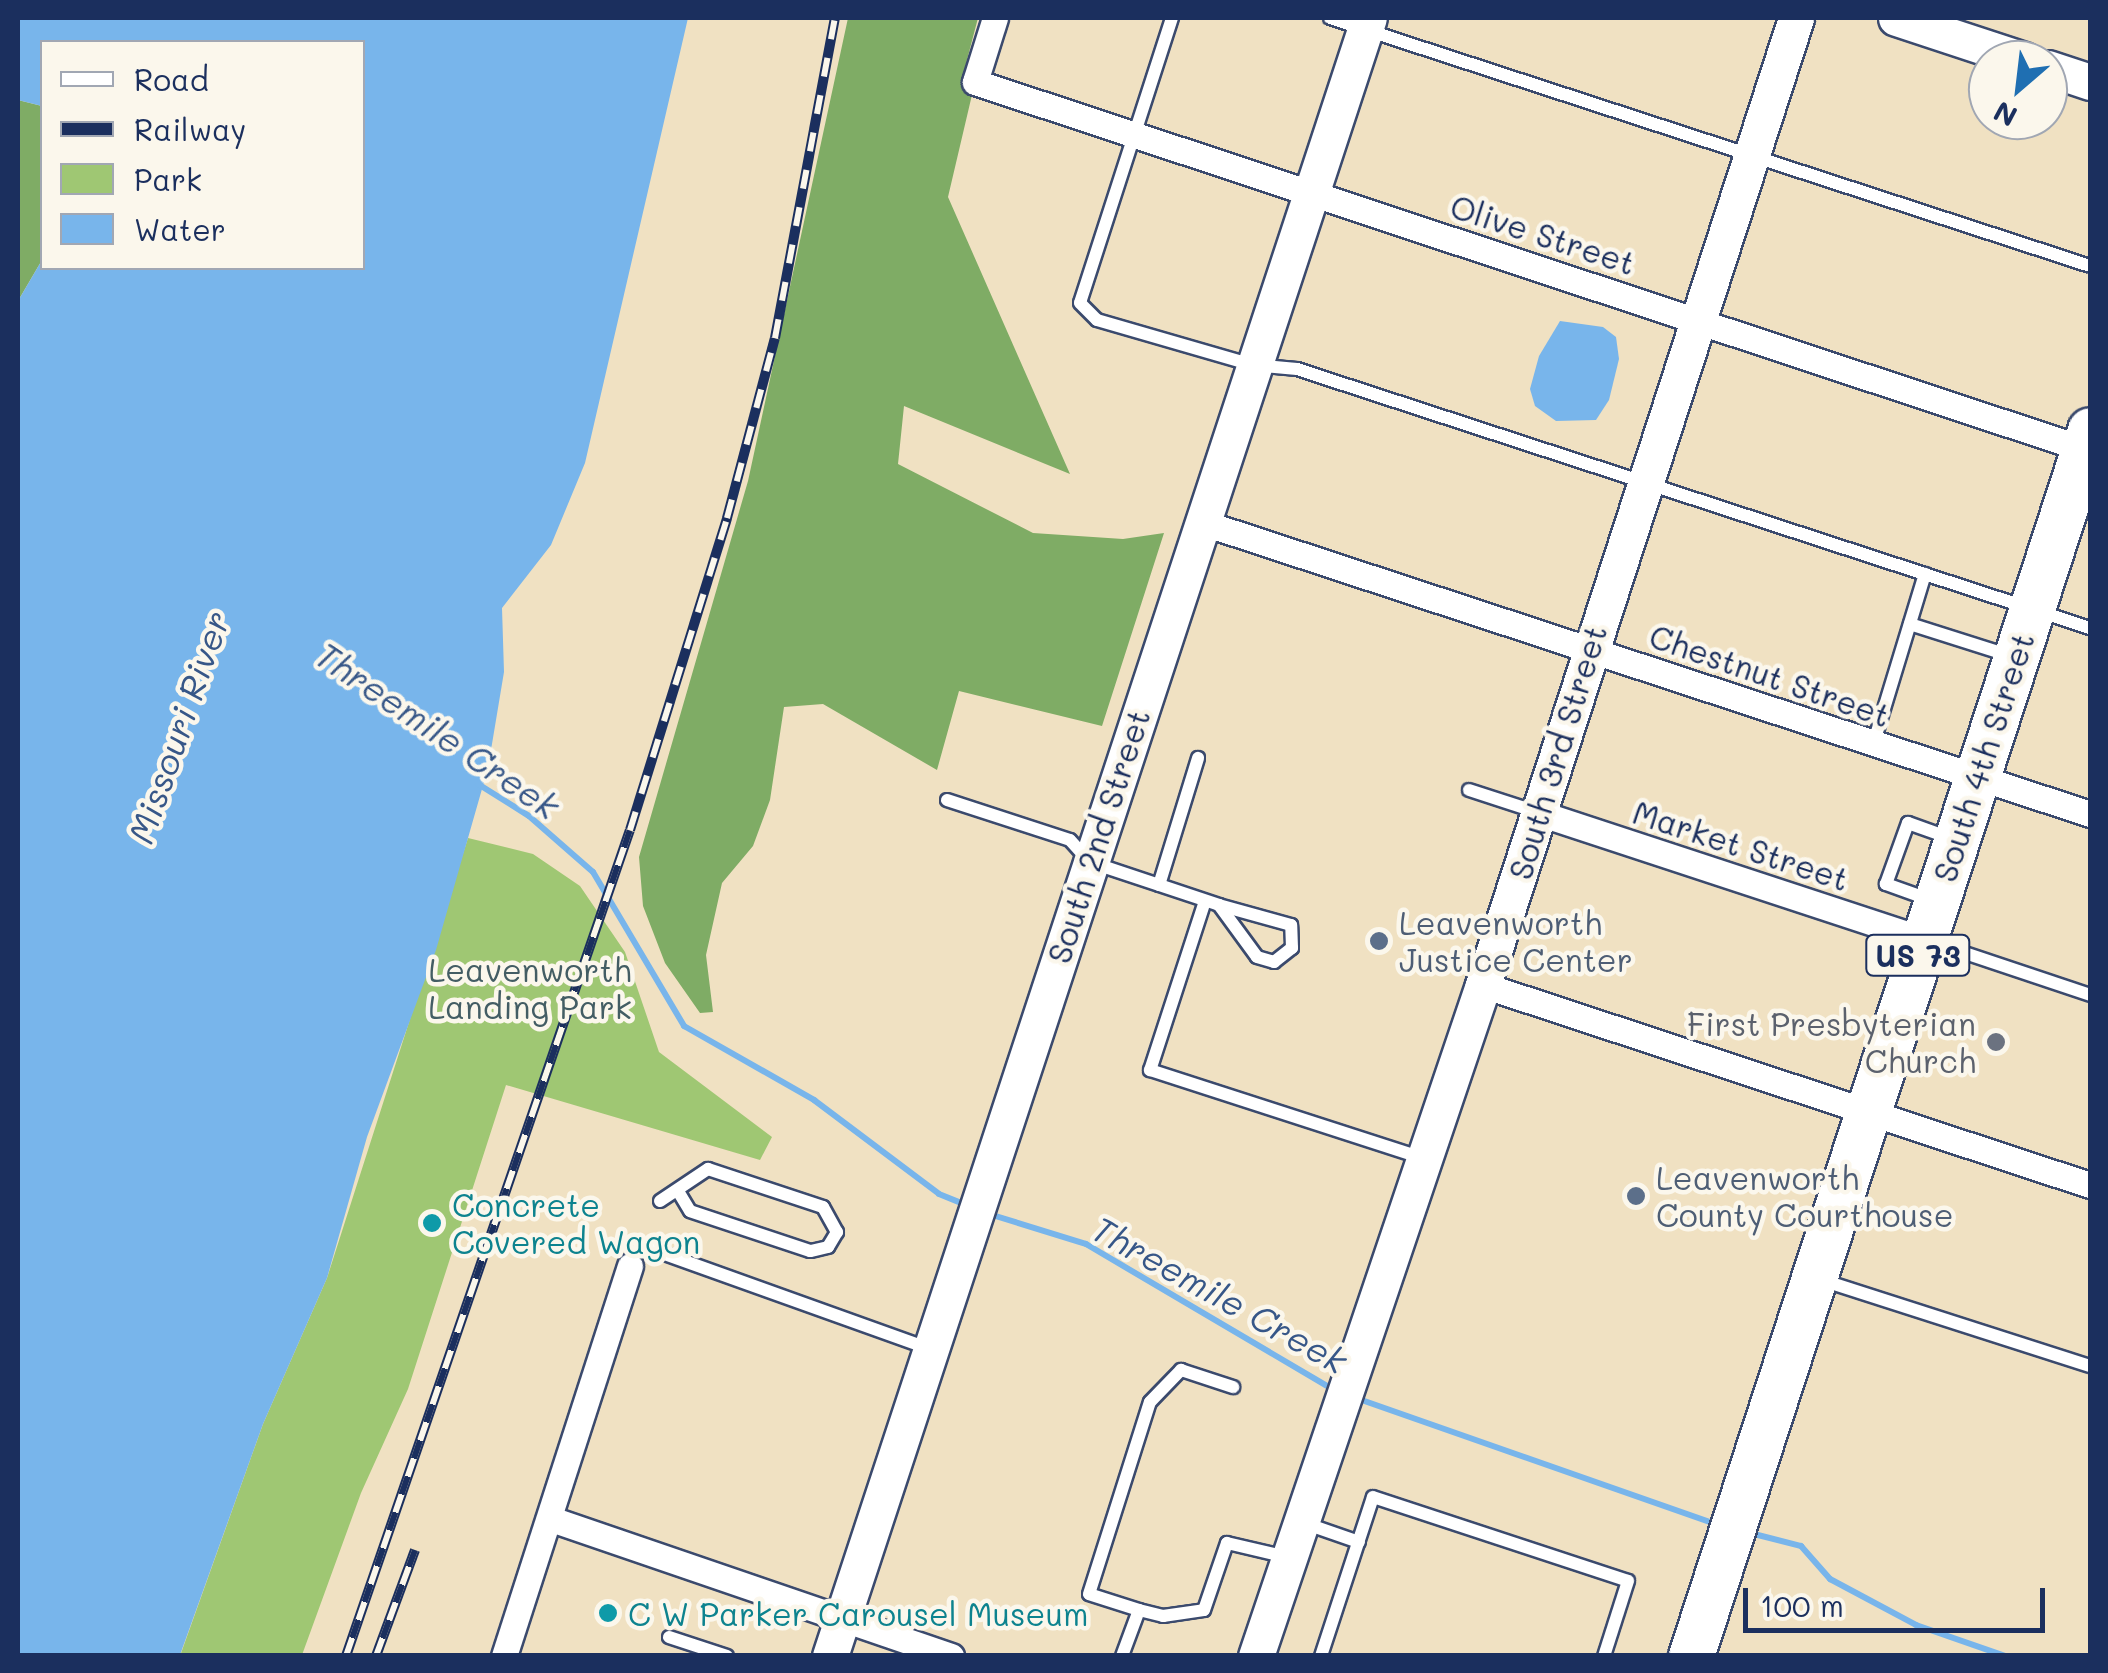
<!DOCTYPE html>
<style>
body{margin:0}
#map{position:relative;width:2108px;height:1673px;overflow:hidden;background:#f0e1c2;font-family:Mali,sans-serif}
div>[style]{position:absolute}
.green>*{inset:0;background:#9fc773}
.forest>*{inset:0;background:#7fac65}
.water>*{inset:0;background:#78b5eb}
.stream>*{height:6px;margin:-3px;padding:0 3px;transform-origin:3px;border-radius:3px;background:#78b5eb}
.roads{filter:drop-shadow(2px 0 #3b4a6d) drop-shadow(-2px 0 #3b4a6d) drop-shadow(0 2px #3b4a6d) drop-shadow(0 -2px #3b4a6d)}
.lane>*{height:12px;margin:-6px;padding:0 6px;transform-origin:6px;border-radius:6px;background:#fff}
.street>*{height:25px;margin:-12.5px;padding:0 12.5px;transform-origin:12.5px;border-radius:12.5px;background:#fff}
.secondary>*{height:35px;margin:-17.5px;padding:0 17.5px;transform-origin:17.5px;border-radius:17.5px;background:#fff}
.highway>*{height:45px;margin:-22.5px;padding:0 22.5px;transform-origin:22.5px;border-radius:22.5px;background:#fff}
.rail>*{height:10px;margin-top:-5px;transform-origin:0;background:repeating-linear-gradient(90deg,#fbf7ec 0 19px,#1b2f5e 0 38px);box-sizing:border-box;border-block:2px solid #1b2f5e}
.dots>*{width:28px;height:28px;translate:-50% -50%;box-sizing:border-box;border:5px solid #fbf7ec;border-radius:50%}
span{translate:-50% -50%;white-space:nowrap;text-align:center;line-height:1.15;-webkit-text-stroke:9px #fbf7ec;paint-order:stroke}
.shield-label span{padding:2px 8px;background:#fbf7ec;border:2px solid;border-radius:8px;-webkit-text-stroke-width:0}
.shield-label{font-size:30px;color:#1b2f5e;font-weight:700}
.street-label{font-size:32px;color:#1b2f5e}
.service-label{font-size:32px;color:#4e5e75}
.left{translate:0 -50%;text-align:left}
.park-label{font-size:32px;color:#435d64}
.worship-label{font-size:32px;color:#5b616d}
.right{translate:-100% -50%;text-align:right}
.culture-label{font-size:32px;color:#0d838f}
.water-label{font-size:35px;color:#375788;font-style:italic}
.frame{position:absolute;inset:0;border:20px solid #1b2f5e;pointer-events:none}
.legend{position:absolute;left:40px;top:40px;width:325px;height:230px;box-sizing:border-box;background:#fbf7ec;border:2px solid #a1a7b3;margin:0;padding:12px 18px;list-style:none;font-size:30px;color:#1b2f5e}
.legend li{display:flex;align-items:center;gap:20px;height:50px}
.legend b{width:50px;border:2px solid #a1a7b3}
.north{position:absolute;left:1968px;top:40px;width:100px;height:100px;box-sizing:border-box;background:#fbf7ec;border:2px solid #a1a7b3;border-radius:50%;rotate:208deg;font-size:28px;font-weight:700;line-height:40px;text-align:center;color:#1b2f5e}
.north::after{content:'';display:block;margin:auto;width:35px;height:45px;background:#1f6fb2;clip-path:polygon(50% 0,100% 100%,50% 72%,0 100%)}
.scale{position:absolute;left:1743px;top:1588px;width:302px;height:45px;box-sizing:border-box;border:5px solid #1b2f5e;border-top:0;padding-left:12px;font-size:30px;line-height:35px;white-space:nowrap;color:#1b2f5e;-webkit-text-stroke:8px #fbf7ec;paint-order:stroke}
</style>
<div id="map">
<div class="green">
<i style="clip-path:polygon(468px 838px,533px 854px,580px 886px,625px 952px,659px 1052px,772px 1137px,760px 1160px,506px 1085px,408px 1389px,361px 1493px,302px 1655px,180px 1656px,263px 1424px,327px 1278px)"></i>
</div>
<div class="forest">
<i style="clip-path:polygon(848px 18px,978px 18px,963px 75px,975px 82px,948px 197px,1070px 474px,904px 406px,898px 464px,1033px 533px,1123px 539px,1164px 533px,1102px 726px,959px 691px,937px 770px,823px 704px,784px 707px,770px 800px,753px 846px,722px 883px,706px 955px,713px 1012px,700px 1013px,665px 963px,643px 906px,639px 857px,748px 481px)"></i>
<i style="clip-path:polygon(18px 100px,42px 106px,42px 260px,18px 301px)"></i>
</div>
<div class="water">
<i style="clip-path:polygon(18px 18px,688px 18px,585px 463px,551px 545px,502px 608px,504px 672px,488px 768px,436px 950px,367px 1137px,327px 1278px,263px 1424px,180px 1655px,18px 1655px,18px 301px,42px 260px,42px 268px,362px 268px,362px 42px,42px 42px,42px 106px,18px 100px)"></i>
<i style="clip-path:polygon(1560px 321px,1603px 327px,1616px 337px,1619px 359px,1609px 400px,1596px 420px,1556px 421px,1535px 406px,1530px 389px,1539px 356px)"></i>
</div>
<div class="stream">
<i style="left:478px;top:784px;width:60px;rotate:32.1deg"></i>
<i style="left:529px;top:816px;width:85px;rotate:41.2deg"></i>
<i style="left:593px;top:872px;width:179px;rotate:59.4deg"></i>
<i style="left:684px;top:1026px;width:150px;rotate:29.6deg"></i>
<i style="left:814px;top:1100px;width:156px;rotate:36.9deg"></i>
<i style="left:939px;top:1194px;width:31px;rotate:22deg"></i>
<i style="left:989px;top:1214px;width:102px;rotate:17.2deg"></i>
<i style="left:1086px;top:1244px;width:286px;rotate:30.5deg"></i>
<i style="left:1353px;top:1397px;width:388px;rotate:19.3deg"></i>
<i style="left:1750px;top:1533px;width:53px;rotate:14.3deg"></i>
<i style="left:1801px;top:1546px;width:44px;rotate:48.7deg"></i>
<i style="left:1830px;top:1579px;width:98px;rotate:28.1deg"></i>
<i style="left:1916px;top:1625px;width:94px;rotate:19.2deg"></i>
</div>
<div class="roads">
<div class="lane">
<i style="left:1172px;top:18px;width:299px;rotate:107.9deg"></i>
<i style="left:1080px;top:303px;width:24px;rotate:45deg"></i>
<i style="left:1097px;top:320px;width:162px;rotate:16.1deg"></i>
<i style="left:1253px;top:365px;width:44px;rotate:5.2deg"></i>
<i style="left:1297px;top:369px;width:834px;rotate:18.09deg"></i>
<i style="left:1330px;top:18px;width:799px;rotate:18.07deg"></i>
<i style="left:1910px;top:624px;width:103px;rotate:17.6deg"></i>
<i style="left:1873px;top:745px;width:179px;rotate:-73.1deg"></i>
<i style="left:1469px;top:790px;width:71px;rotate:17.9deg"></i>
<i style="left:947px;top:800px;width:129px;rotate:18deg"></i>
<i style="left:1070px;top:840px;width:30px;rotate:48deg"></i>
<i style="left:1090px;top:862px;width:136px;rotate:18.4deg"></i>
<i style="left:1219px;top:905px;width:64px;rotate:53.8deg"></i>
<i style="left:1257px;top:957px;width:18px;rotate:16deg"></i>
<i style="left:1274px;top:962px;width:23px;rotate:-38deg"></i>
<i style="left:1292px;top:948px;width:23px;rotate:-92deg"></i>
<i style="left:1291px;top:925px;width:75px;rotate:-164.5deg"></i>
<i style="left:1159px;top:885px;width:133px;rotate:-72.9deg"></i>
<i style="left:1928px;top:899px;width:45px;rotate:-160.3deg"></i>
<i style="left:1886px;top:884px;width:65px;rotate:-70.2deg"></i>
<i style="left:1908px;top:823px;width:45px;rotate:19.7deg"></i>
<i style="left:1205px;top:901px;width:178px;rotate:108deg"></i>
<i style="left:1150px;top:1070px;width:286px;rotate:17.9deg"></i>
<i style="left:1932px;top:942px;width:167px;rotate:18.5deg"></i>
<i style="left:660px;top:1201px;width:58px;rotate:-33.7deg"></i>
<i style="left:708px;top:1169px;width:121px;rotate:18.3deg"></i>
<i style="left:823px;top:1207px;width:29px;rotate:61deg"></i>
<i style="left:837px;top:1232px;width:17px;rotate:121deg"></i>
<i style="left:828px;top:1247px;width:18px;rotate:167deg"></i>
<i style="left:810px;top:1251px;width:126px;rotate:-161.6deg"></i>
<i style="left:690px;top:1211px;width:21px;rotate:-121deg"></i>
<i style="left:648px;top:1248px;width:297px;rotate:19.7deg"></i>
<i style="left:1822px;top:1280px;width:281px;rotate:17.8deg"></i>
<i style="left:1304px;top:1523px;width:58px;rotate:19.1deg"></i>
<i style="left:1139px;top:1610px;width:25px;rotate:14deg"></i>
<i style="left:1163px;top:1616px;width:41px;rotate:-8.3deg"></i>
<i style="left:1204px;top:1610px;width:71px;rotate:-71.1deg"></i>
<i style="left:1227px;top:1543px;width:62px;rotate:13.1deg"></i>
<i style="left:669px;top:1637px;width:61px;rotate:18.1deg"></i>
<i style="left:1122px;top:1656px;width:49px;rotate:-69.7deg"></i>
<i style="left:1139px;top:1610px;width:52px;rotate:-162.3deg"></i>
<i style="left:1089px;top:1594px;width:201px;rotate:-72.4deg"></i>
<i style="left:1150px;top:1402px;width:45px;rotate:-45.9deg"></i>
<i style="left:1181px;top:1370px;width:55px;rotate:18.1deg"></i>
<i style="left:1321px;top:1656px;width:167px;rotate:-71.9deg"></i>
<i style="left:1373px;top:1497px;width:268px;rotate:18.2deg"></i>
<i style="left:1628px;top:1581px;width:79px;rotate:107.7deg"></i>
</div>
<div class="street">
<i style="left:995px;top:18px;width:67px;rotate:107.4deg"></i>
<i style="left:975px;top:82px;width:1174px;rotate:18.31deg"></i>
<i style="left:1201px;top:522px;width:936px;rotate:18.18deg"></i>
<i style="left:1539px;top:813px;width:404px;rotate:18.2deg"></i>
<i style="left:1483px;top:985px;width:639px;rotate:18.24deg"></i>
<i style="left:551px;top:1519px;width:423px;rotate:18.9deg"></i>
<i style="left:504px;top:1656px;width:410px;rotate:-72.1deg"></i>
</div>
<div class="secondary">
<i style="left:1896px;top:18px;width:135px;rotate:18.2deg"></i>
<i style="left:2048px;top:68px;width:44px;rotate:18.4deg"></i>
<i style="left:830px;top:1656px;width:1724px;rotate:-71.79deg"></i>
<i style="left:1256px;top:1656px;width:708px;rotate:-71.31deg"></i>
<i style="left:1483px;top:985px;width:1016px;rotate:-72.06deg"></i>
</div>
<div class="highway">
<i style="left:1691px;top:1656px;width:1289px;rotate:-71.97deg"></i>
</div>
</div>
<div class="rail">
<i style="left:346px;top:1656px;width:873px;rotate:-71.03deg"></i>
<i style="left:630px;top:830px;width:327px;rotate:-72.7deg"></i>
<i style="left:727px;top:518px;width:186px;rotate:-75.1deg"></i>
<i style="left:775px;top:338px;width:326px;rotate:-79.4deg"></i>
<i style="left:376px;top:1656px;width:113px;rotate:-69.8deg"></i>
</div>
<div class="dots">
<i style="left:1379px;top:941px;background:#5c6f8a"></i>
<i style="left:1996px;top:1042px;background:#6b7280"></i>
<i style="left:1636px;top:1196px;background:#5c6f8a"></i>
<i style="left:432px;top:1223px;background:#0f9aa8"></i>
<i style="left:608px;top:1613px;background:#0f9aa8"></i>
</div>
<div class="shield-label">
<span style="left:1918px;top:955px">US 73</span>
</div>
<div class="street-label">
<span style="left:1543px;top:234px;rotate:18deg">Olive Street</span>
<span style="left:1770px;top:675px;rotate:19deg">Chestnut Street</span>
<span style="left:1557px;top:752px;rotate:-73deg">South 3rd Street</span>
<span style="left:1983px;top:757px;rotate:-72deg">South 4th Street</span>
<span style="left:1098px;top:836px;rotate:-72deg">South 2nd Street</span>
<span style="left:1741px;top:845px;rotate:18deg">Market Street</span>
</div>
<div class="service-label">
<span class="left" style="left:1399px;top:941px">Leavenworth<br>Justice Center</span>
<span class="left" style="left:1656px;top:1196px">Leavenworth<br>County Courthouse</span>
</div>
<div class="park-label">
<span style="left:530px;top:988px">Leavenworth<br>Landing Park</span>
</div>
<div class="worship-label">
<span class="right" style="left:1976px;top:1042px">First Presbyterian<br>Church</span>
</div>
<div class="culture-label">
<span class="left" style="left:452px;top:1223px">Concrete<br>Covered Wagon</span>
<span class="left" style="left:628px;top:1613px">C W Parker Carousel Museum</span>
</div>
<div class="water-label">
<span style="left:178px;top:727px;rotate:-71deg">Missouri River</span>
<span style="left:438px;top:730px;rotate:34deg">Threemile Creek</span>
<span style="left:1220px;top:1294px;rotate:29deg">Threemile Creek</span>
</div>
<div class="frame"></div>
<ul class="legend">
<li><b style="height:12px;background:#fff"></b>Road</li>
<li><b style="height:12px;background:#1b2f5e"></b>Railway</li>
<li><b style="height:28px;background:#9fc773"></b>Park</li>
<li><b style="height:28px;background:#78b5eb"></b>Water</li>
</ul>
<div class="north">N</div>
<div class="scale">100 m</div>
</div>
